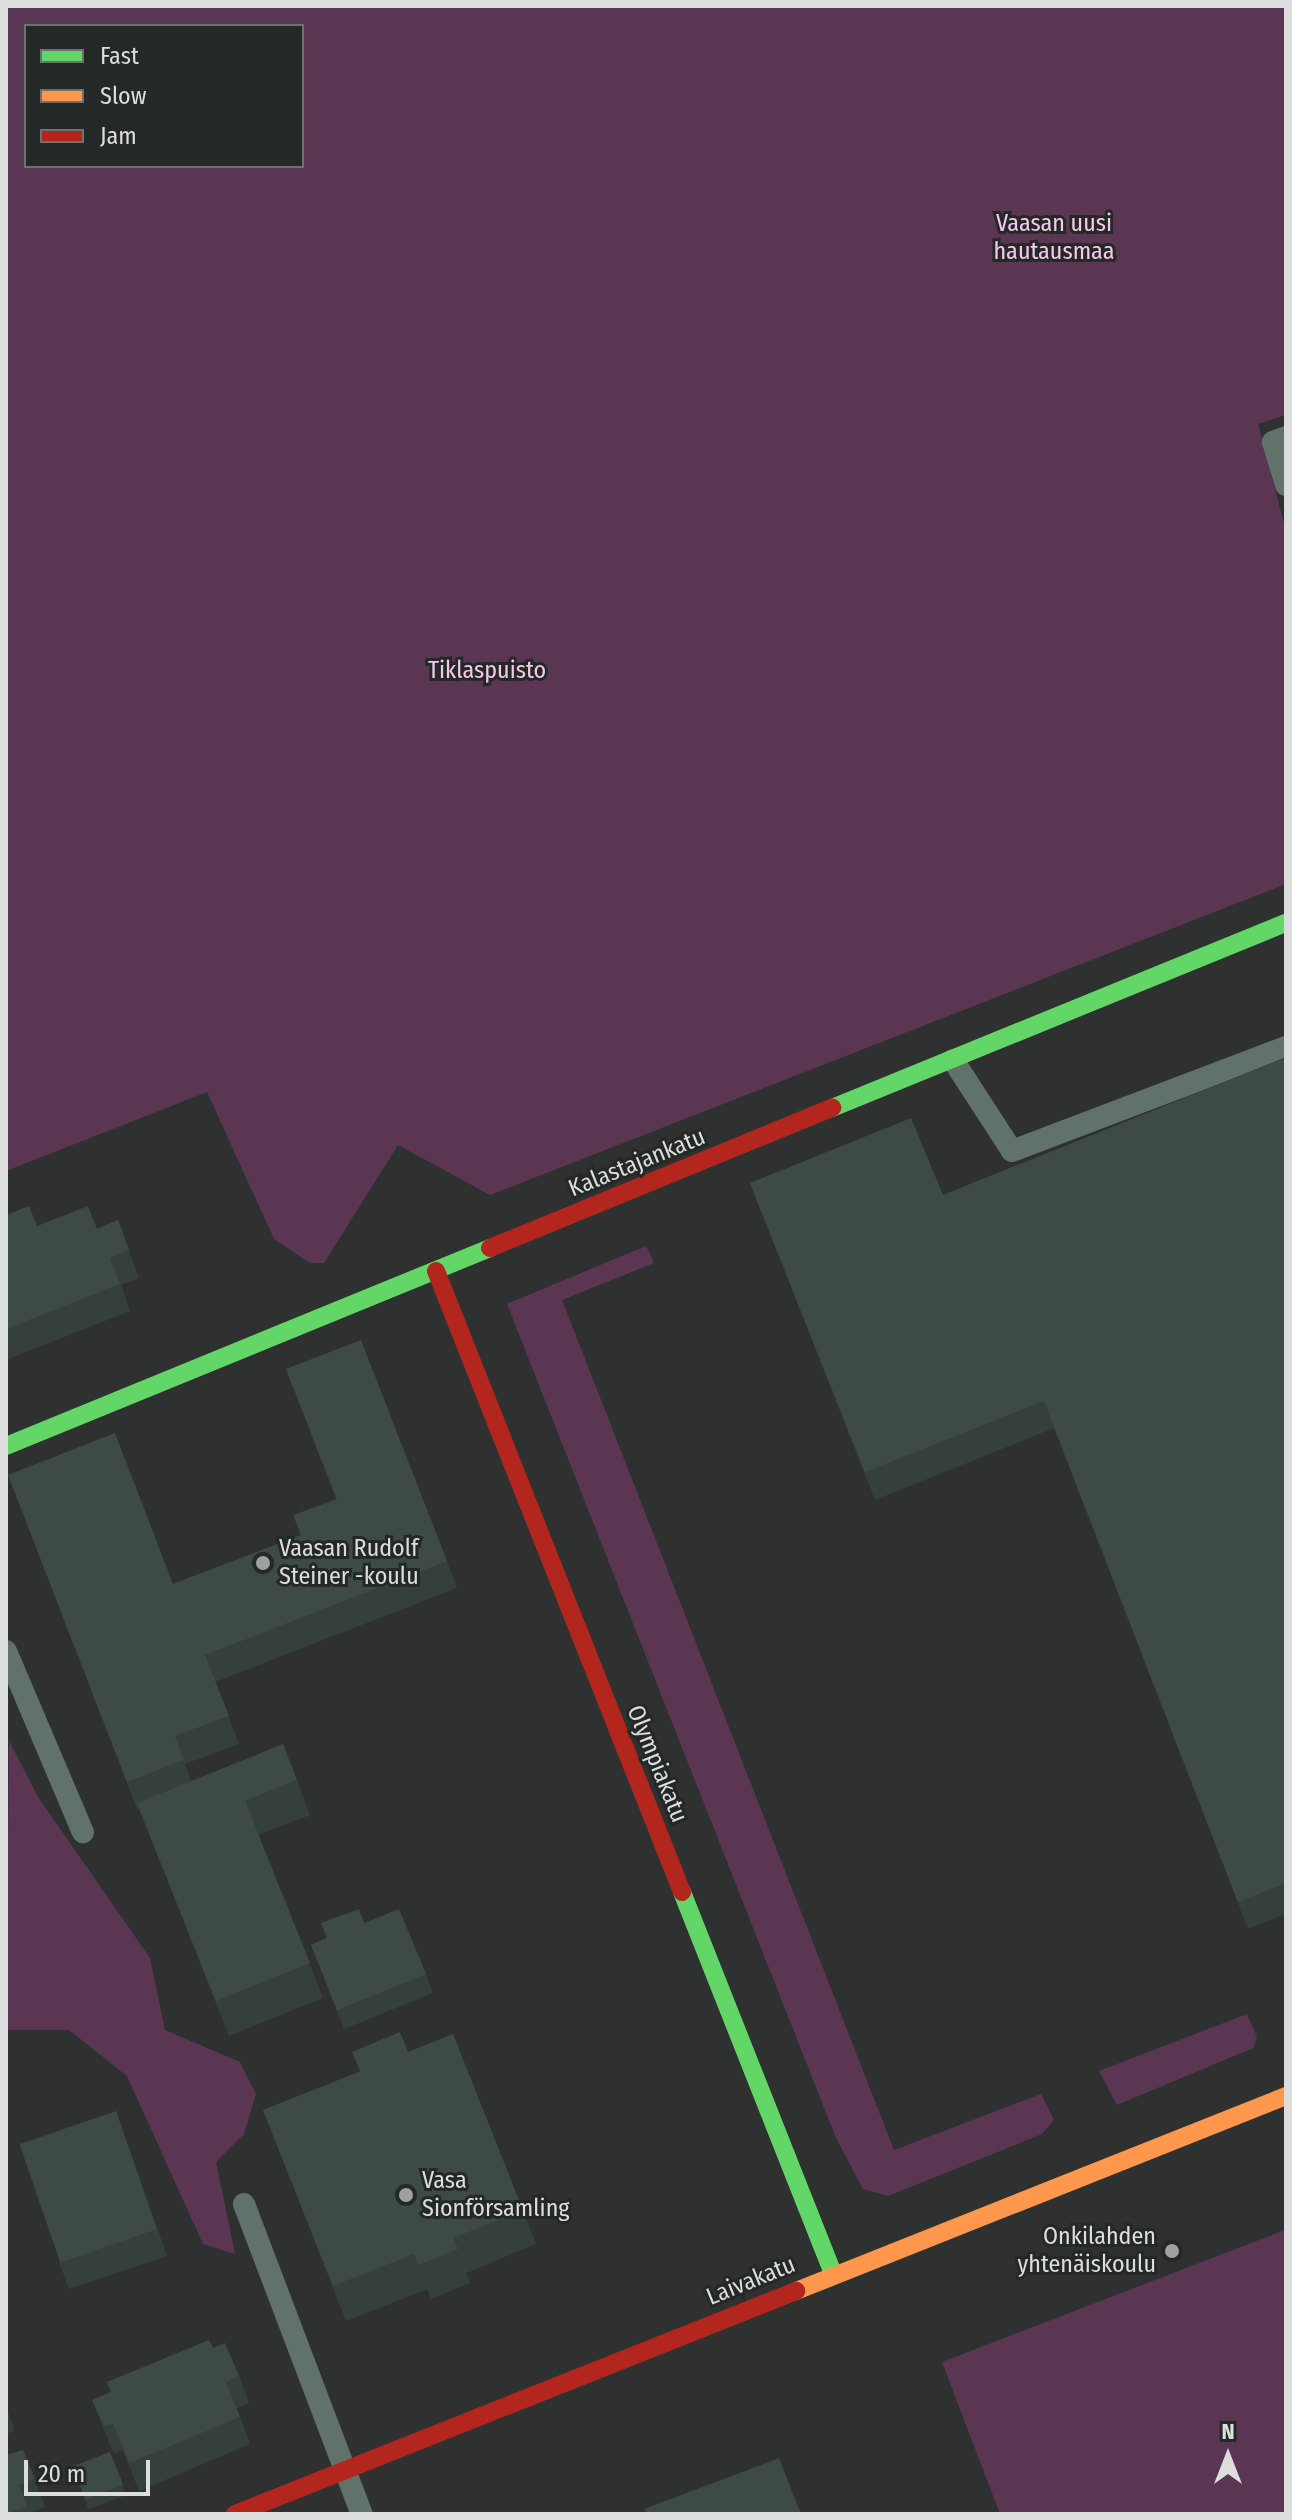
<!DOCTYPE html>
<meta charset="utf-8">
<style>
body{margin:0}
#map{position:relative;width:1292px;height:2520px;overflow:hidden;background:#2f3130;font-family:"Fira Sans Condensed",sans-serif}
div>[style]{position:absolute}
.green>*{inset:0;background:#5a3653}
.lane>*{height:22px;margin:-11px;padding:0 11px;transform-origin:11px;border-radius:11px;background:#61726a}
.fast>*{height:18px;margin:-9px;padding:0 9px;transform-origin:9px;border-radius:9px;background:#63d668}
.slow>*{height:18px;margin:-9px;padding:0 9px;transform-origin:9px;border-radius:9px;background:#ff974d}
.jam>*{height:18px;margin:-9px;padding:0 9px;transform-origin:9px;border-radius:9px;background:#b3261e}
.wall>*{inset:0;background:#35403c;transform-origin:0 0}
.building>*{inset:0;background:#3e4a46;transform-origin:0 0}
.dots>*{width:22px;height:22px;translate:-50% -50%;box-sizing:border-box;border:4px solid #242826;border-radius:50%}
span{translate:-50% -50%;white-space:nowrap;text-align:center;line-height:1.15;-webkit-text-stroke:6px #242826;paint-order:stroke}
.park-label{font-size:24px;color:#f9c6ec}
.street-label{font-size:24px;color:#dcdedd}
.poi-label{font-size:24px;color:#dcdedd}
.left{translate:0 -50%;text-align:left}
.right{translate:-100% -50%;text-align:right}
.frame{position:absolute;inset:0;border:8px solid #dcdedd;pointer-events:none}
.legend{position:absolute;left:24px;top:24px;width:280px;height:144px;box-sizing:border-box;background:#242826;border:2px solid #6e716f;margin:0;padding:10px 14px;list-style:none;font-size:24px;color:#dcdedd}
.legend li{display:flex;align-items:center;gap:16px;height:40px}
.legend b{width:40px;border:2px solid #6e716f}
.north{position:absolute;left:1188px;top:2416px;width:80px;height:80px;-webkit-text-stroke:6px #242826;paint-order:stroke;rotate:0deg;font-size:22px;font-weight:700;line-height:32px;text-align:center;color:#dcdedd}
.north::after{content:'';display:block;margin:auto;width:28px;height:36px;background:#dcdedd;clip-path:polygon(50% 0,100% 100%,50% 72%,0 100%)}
.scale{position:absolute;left:24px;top:2460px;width:126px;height:36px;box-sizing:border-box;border:4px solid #dcdedd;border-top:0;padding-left:10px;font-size:24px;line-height:28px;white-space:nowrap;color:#dcdedd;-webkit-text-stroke:6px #242826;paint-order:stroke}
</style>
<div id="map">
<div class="green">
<i style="clip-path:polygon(evenodd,6px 6px,1286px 6px,1286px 415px,1258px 424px,1286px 531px,1286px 884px,490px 1195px,398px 1145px,324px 1263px,310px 1263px,274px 1239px,207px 1092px,6px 1171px,6px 6px,26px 26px,302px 26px,302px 166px,26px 166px,26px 26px)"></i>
<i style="clip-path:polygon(646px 1246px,654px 1263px,562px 1300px,894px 2150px,1041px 2094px,1054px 2120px,1042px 2134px,888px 2196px,863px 2189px,836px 2138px,507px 1304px)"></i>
<i style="clip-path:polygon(9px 1741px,38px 1797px,150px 1958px,165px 2030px,240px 2062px,256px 2094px,244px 2134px,216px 2162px,235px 2254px,203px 2244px,127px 2076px,69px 2030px,6px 2030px)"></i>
<i style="clip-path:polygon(1247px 2014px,1257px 2037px,1253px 2048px,1117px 2105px,1099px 2071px)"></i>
<i style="clip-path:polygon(1285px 2230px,1286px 2514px,1000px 2514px,942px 2362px)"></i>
</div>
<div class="lane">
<i style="left:1286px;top:437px;width:14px;rotate:159deg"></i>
<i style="left:1273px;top:442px;width:45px;rotate:73.2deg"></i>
<i style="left:953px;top:1060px;width:108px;rotate:57deg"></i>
<i style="left:1012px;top:1151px;width:293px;rotate:-20.8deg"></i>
<i style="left:6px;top:1651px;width:197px;rotate:67deg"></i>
<i style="left:244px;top:2204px;width:332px;rotate:69.2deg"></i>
</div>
<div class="fast">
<i style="left:832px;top:1108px;width:490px;rotate:-22.2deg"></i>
<i style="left:6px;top:1446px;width:523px;rotate:-22.25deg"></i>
<i style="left:682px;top:1892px;width:411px;rotate:68.4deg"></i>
</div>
<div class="slow">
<i style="left:796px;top:2291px;width:527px;rotate:-21.7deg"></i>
</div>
<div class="jam">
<i style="left:490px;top:1248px;width:370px;rotate:-22.3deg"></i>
<i style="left:436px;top:1271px;width:668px;rotate:68.39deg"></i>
<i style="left:235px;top:2514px;width:604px;rotate:-21.68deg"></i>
</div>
<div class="wall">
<i style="clip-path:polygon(1286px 1057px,1286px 1914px,1248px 1929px,1054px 1428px,875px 1500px,750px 1183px,943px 1195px)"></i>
<i style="clip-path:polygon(6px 1215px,37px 1226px,97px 1229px,118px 1220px,139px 1278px,121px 1285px,130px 1311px,6px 1360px)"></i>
<i style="clip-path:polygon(286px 1369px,447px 1561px,457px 1588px,215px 1682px,239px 1744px,185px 1764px,191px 1781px,297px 1780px,310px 1815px,258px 1835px,323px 1998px,229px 2036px,139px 1809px,137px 1809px,8px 1475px,173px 1584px,301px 1535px,336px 1499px)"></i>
<i style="clip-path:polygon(321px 1923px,364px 1923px,426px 1974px,433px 1993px,344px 2029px,311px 1945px,327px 1938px)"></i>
<i style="clip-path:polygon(352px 2052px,408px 2052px,523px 2210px,536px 2244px,466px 2273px,470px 2283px,431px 2299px,427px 2289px,346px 2321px,263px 2110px,360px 2072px)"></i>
<i style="clip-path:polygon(116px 2111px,167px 2256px,69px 2289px,59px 2262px)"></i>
<i style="clip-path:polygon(213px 2348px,239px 2376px,249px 2403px,237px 2408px,250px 2444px,139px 2491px,123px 2450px,114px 2454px,92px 2400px)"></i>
<i style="clip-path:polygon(6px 2406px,15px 2431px,6px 2434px)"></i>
<i style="left:110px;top:2452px;width:46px;height:40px;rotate:70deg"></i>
<i style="clip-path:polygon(6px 2455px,35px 2479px,45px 2507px,30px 2513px,30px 2514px,6px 2514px)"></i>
</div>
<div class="building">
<i style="clip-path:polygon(1286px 1057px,1286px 1883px,1238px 1902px,1044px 1401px,865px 1472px,750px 1183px,911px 1118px,943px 1195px)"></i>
<i style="clip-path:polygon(29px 1206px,37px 1226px,88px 1206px,97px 1229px,118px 1220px,129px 1250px,110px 1258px,120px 1284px,6px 1329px,6px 1215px)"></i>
<i style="clip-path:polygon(361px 1340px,447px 1561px,205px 1655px,229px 1716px,175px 1736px,184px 1760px,127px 1782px,8px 1475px,115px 1433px,173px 1584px,301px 1535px,293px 1515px,337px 1499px,286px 1369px)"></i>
<i style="clip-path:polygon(283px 1744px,297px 1780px,245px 1801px,310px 1963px,216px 2001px,137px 1803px)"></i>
<i style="clip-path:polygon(359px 1909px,364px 1923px,399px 1909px,426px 1974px,337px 2010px,311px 1945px,327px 1938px,321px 1923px)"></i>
<i style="clip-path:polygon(400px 2032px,408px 2052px,453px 2034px,523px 2210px,453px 2238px,458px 2249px,418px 2265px,414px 2254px,333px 2286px,263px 2110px,361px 2071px,352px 2052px)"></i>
<i style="left:116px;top:2111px;width:125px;height:102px;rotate:71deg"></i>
<i style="clip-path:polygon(209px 2340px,213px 2348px,225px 2343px,239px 2376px,226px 2382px,240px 2417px,129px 2463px,113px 2423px,104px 2426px,92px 2400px,111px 2392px,107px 2382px)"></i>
<i style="clip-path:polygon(23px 2450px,35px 2479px,19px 2485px,27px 2506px,6px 2514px,6px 2455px)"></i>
<i style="left:110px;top:2452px;width:35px;height:40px;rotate:68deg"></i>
<i style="clip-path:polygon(779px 2458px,801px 2514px,646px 2514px,644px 2509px)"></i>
</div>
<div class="dots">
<i style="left:263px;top:1563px;background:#9fa1a0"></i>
<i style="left:406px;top:2195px;background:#9fa1a0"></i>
<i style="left:1172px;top:2251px;background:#9fa1a0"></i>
</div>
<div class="park-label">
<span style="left:1054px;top:238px">Vaasan uusi<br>hautausmaa</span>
<span style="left:487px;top:671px">Tiklaspuisto</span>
</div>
<div class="street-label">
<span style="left:637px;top:1163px;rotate:-22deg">Kalastajankatu</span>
<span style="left:657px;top:1764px;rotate:68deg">Olympiakatu</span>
<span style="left:751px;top:2281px;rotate:-22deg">Laivakatu</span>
</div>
<div class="poi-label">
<span class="left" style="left:279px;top:1563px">Vaasan Rudolf<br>Steiner -koulu</span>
<span class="left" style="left:422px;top:2195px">Vasa<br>Sionförsamling</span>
<span class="right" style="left:1156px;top:2251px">Onkilahden<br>yhtenäiskoulu</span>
</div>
<div class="frame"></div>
<ul class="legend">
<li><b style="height:10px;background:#63d668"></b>Fast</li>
<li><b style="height:10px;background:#ff974d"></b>Slow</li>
<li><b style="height:10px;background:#b3261e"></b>Jam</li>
</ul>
<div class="north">N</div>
<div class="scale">20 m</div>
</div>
